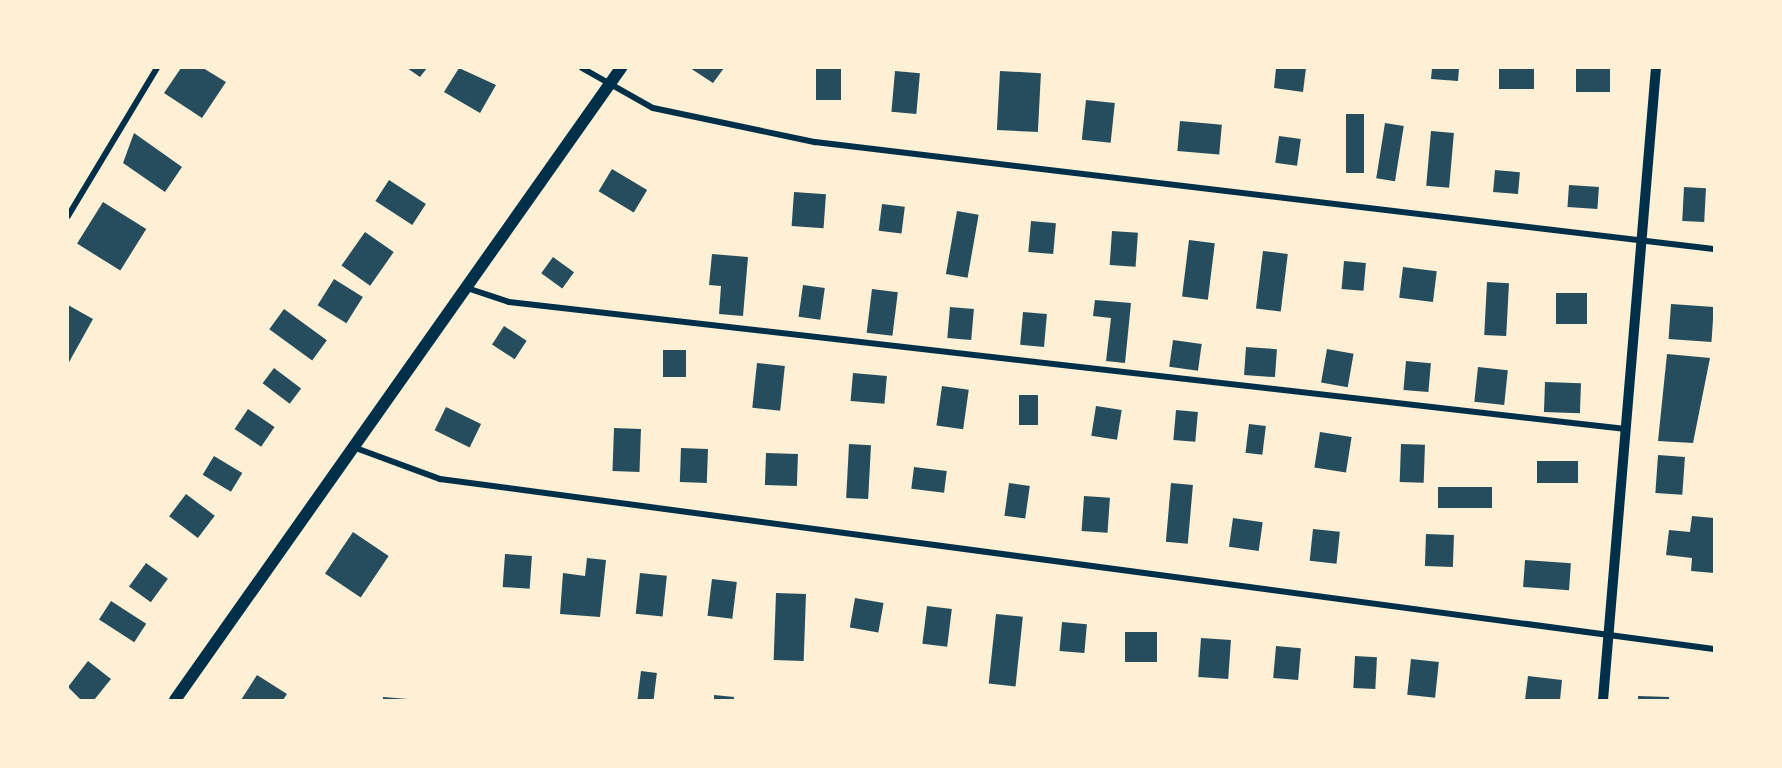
<!DOCTYPE html>
<style>
body{margin:0}
#map{position:relative;width:1782px;height:768px;overflow:hidden;background:#fdf0d5;font-family:"Work Sans",sans-serif}
div>[style]{position:absolute}
.building>*{inset:0;background:#264d5e;transform-origin:0 0}
.minor>*{height:6px;margin:-3px;padding:0 3px;transform-origin:3px;border-radius:3px;background:#003049}
.tertiary>*{height:10px;margin:-5px;padding:0 5px;transform-origin:5px;border-radius:5px;background:#003049}
.secondary>*{height:12px;margin:-6px;padding:0 6px;transform-origin:6px;border-radius:6px;background:#003049}
span{translate:-50% -50%;white-space:nowrap;text-align:center;line-height:1.15;-webkit-text-stroke:4.5px #fdf0d5;paint-order:stroke}
.frame{position:absolute;inset:0;border:69px solid #fdf0d5;pointer-events:none}
</style>
<div id="map">
<div class="building">
<i style="clip-path:polygon(181px 68px,203px 68px,226px 82px,202px 118px,164px 93px)"></i>
<i style="clip-path:polygon(407px 68px,427px 68px,420px 77px)"></i>
<i style="clip-path:polygon(459px 68px,496px 85px,480px 113px,444px 92px)"></i>
<i style="clip-path:polygon(690px 68px,724px 68px,713px 83px)"></i>
<i style="left:816px;top:68px;width:25px;height:32px"></i>
<i style="clip-path:polygon(1276px 68px,1306px 68px,1303px 92px,1274px 88px)"></i>
<i style="clip-path:polygon(1432px 68px,1459px 68px,1458px 81px,1431px 79px)"></i>
<i style="left:1499px;top:68px;width:35px;height:21px"></i>
<i style="left:1576px;top:68px;width:34px;height:24px"></i>
<i style="left:895px;top:71px;width:25px;height:41px;rotate:5deg"></i>
<i style="left:1000px;top:71px;width:41px;height:59px;rotate:3deg"></i>
<i style="left:1086px;top:100px;width:29px;height:40px;rotate:6deg"></i>
<i style="left:1346px;top:114px;width:18px;height:59px"></i>
<i style="left:1180px;top:121px;width:42px;height:30px;rotate:5deg"></i>
<i style="left:1385px;top:123px;width:19px;height:56px;rotate:9deg"></i>
<i style="left:1431px;top:131px;width:23px;height:55px;rotate:5deg"></i>
<i style="clip-path:polygon(134px 133px,182px 167px,165px 192px,123px 163px)"></i>
<i style="left:1279px;top:136px;width:22px;height:27px;rotate:8deg"></i>
<i style="left:612px;top:169px;width:41px;height:26px;rotate:31deg"></i>
<i style="left:1495px;top:170px;width:25px;height:22px;rotate:5deg"></i>
<i style="left:389px;top:180px;width:44px;height:25px;rotate:33deg"></i>
<i style="left:1569px;top:185px;width:30px;height:22px;rotate:4deg"></i>
<i style="left:1684px;top:187px;width:22px;height:34px;rotate:3deg"></i>
<i style="left:794px;top:192px;width:32px;height:34px;rotate:4deg"></i>
<i style="left:103px;top:202px;width:51px;height:49px;rotate:32deg"></i>
<i style="left:882px;top:204px;width:23px;height:27px;rotate:7deg"></i>
<i style="left:957px;top:211px;width:22px;height:64px;rotate:10deg"></i>
<i style="left:1031px;top:221px;width:25px;height:31px;rotate:5deg"></i>
<i style="left:1112px;top:231px;width:26px;height:34px;rotate:4deg"></i>
<i style="left:365px;top:232px;width:35px;height:41px;rotate:35deg"></i>
<i style="left:1189px;top:240px;width:26px;height:57px;rotate:7deg"></i>
<i style="left:1263px;top:251px;width:25px;height:58px;rotate:7deg"></i>
<i style="clip-path:polygon(712px 254px,748px 257px,743px 316px,719px 314px,721px 286px,709px 285px)"></i>
<i style="left:553px;top:257px;width:26px;height:20px;rotate:36deg"></i>
<i style="left:1344px;top:261px;width:22px;height:28px;rotate:5deg"></i>
<i style="left:1403px;top:267px;width:34px;height:31px;rotate:7deg"></i>
<i style="left:334px;top:279px;width:34px;height:31px;rotate:32deg"></i>
<i style="left:1487px;top:282px;width:22px;height:53px;rotate:3deg"></i>
<i style="left:803px;top:285px;width:22px;height:32px;rotate:8deg"></i>
<i style="left:872px;top:289px;width:26px;height:44px;rotate:7deg"></i>
<i style="left:1556px;top:293px;width:31px;height:31px"></i>
<i style="clip-path:polygon(1095px 300px,1131px 303px,1125px 363px,1106px 361px,1111px 318px,1093px 316px)"></i>
<i style="left:1671px;top:304px;width:43px;height:35px;rotate:4deg"></i>
<i style="clip-path:polygon(68px 305px,93px 319px,68px 364px)"></i>
<i style="left:950px;top:307px;width:24px;height:31px;rotate:5deg"></i>
<i style="left:284px;top:309px;width:53px;height:25px;rotate:36deg"></i>
<i style="left:1023px;top:312px;width:24px;height:33px;rotate:5deg"></i>
<i style="left:504px;top:326px;width:27px;height:22px;rotate:33deg"></i>
<i style="left:1173px;top:340px;width:29px;height:27px;rotate:8deg"></i>
<i style="left:1246px;top:347px;width:31px;height:28px;rotate:4deg"></i>
<i style="left:1327px;top:349px;width:27px;height:34px;rotate:10deg"></i>
<i style="left:663px;top:350px;width:23px;height:27px"></i>
<i style="clip-path:polygon(1667px 354px,1710px 358px,1693px 443px,1658px 441px)"></i>
<i style="left:1406px;top:361px;width:25px;height:29px;rotate:5deg"></i>
<i style="left:757px;top:363px;width:28px;height:45px;rotate:6deg"></i>
<i style="left:1478px;top:367px;width:30px;height:35px;rotate:6deg"></i>
<i style="left:274px;top:368px;width:34px;height:19px;rotate:37deg"></i>
<i style="left:853px;top:373px;width:34px;height:28px;rotate:5deg"></i>
<i style="left:1545px;top:382px;width:36px;height:30px;rotate:2deg"></i>
<i style="left:942px;top:386px;width:27px;height:40px;rotate:8deg"></i>
<i style="left:1019px;top:395px;width:19px;height:30px"></i>
<i style="left:1096px;top:406px;width:26px;height:30px;rotate:9deg"></i>
<i style="left:446px;top:407px;width:39px;height:26px;rotate:26deg"></i>
<i style="left:248px;top:409px;width:32px;height:24px;rotate:34deg"></i>
<i style="left:1176px;top:410px;width:22px;height:30px;rotate:5deg"></i>
<i style="left:1249px;top:424px;width:17px;height:29px;rotate:7deg"></i>
<i style="left:614px;top:428px;width:27px;height:43px;rotate:2deg"></i>
<i style="left:1320px;top:432px;width:32px;height:36px;rotate:9deg"></i>
<i style="left:849px;top:444px;width:22px;height:54px;rotate:3deg"></i>
<i style="left:1401px;top:444px;width:24px;height:38px;rotate:2deg"></i>
<i style="left:681px;top:448px;width:27px;height:34px;rotate:2deg"></i>
<i style="left:766px;top:453px;width:32px;height:32px;rotate:2deg"></i>
<i style="left:1658px;top:455px;width:27px;height:38px;rotate:4deg"></i>
<i style="left:214px;top:456px;width:33px;height:22px;rotate:31deg"></i>
<i style="left:1537px;top:461px;width:41px;height:22px"></i>
<i style="left:914px;top:467px;width:33px;height:22px;rotate:7deg"></i>
<i style="left:1009px;top:483px;width:21px;height:33px;rotate:8deg"></i>
<i style="left:1171px;top:483px;width:22px;height:59px;rotate:5deg"></i>
<i style="left:1438px;top:487px;width:54px;height:21px"></i>
<i style="left:186px;top:494px;width:36px;height:28px;rotate:37deg"></i>
<i style="left:1084px;top:496px;width:26px;height:35px;rotate:4deg"></i>
<i style="clip-path:polygon(1692px 516px,1714px 518px,1714px 573px,1691px 571px,1692px 558px,1666px 555px,1669px 530px,1690px 532px)"></i>
<i style="left:1233px;top:518px;width:30px;height:29px;rotate:8deg"></i>
<i style="left:1313px;top:529px;width:27px;height:32px;rotate:6deg"></i>
<i style="left:353px;top:532px;width:43px;height:50px;rotate:34deg"></i>
<i style="left:1426px;top:534px;width:28px;height:32px;rotate:2deg"></i>
<i style="left:505px;top:554px;width:27px;height:33px;rotate:4deg"></i>
<i style="clip-path:polygon(587px 558px,606px 560px,600px 617px,560px 614px,563px 573px,585px 576px)"></i>
<i style="left:1525px;top:560px;width:46px;height:27px;rotate:4deg"></i>
<i style="left:146px;top:563px;width:27px;height:29px;rotate:36deg"></i>
<i style="left:640px;top:573px;width:27px;height:41px;rotate:6deg"></i>
<i style="left:712px;top:579px;width:25px;height:37px;rotate:7deg"></i>
<i style="left:776px;top:593px;width:30px;height:67px;rotate:2deg"></i>
<i style="left:855px;top:598px;width:29px;height:30px;rotate:10deg"></i>
<i style="left:111px;top:601px;width:42px;height:22px;rotate:33deg"></i>
<i style="left:927px;top:606px;width:25px;height:38px;rotate:7deg"></i>
<i style="left:996px;top:614px;width:27px;height:70px;rotate:6deg"></i>
<i style="left:1062px;top:622px;width:25px;height:29px;rotate:5deg"></i>
<i style="left:1125px;top:632px;width:32px;height:30px"></i>
<i style="left:1201px;top:638px;width:30px;height:39px;rotate:4deg"></i>
<i style="left:1276px;top:646px;width:25px;height:32px;rotate:5deg"></i>
<i style="left:1355px;top:656px;width:22px;height:32px;rotate:3deg"></i>
<i style="left:1411px;top:659px;width:28px;height:36px;rotate:6deg"></i>
<i style="clip-path:polygon(88px 661px,111px 679px,94px 700px,81px 700px,68px 687px)"></i>
<i style="left:641px;top:671px;width:16px;height:29px;rotate:7deg"></i>
<i style="clip-path:polygon(257px 675px,287px 694px,283px 700px,241px 700px)"></i>
<i style="clip-path:polygon(1528px 676px,1562px 680px,1560px 700px,1525px 700px)"></i>
<i style="clip-path:polygon(714px 695px,734px 697px,734px 700px,714px 700px)"></i>
<i style="clip-path:polygon(1638px 696px,1669px 697px,1669px 700px,1638px 700px)"></i>
<i style="clip-path:polygon(383px 697px,408px 699px,408px 700px,383px 700px)"></i>
</div>
<div class="minor">
<i style="left:582px;top:68px;width:81px;rotate:29.4deg"></i>
<i style="left:653px;top:108px;width:166px;rotate:11.9deg"></i>
<i style="left:815px;top:142px;width:905px;rotate:6.79deg"></i>
<i style="left:68px;top:216px;width:173px;rotate:-59deg"></i>
<i style="left:467px;top:288px;width:44px;rotate:18.4deg"></i>
<i style="left:509px;top:302px;width:1124px;rotate:6.49deg"></i>
<i style="left:353px;top:447px;width:93px;rotate:20.2deg"></i>
<i style="left:440px;top:479px;width:1285px;rotate:7.6deg"></i>
</div>
<div class="tertiary">
<i style="left:1603px;top:700px;width:634px;rotate:-85.21deg"></i>
</div>
<div class="secondary">
<i style="left:175px;top:700px;width:774px;rotate:-54.79deg"></i>
</div>
<div class="frame"></div>
</div>
